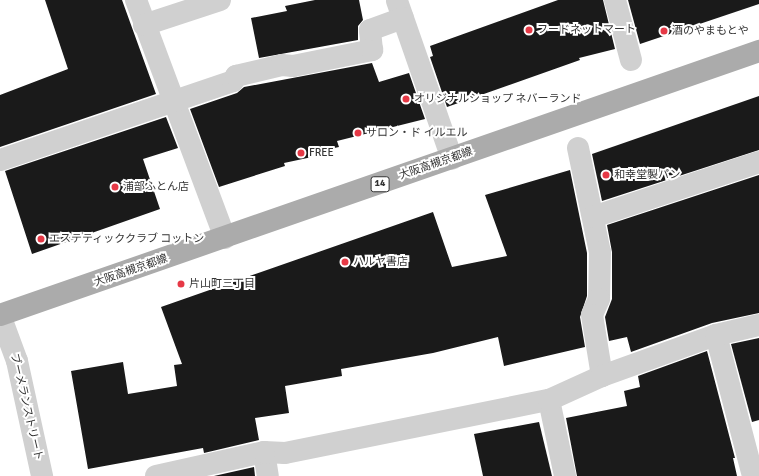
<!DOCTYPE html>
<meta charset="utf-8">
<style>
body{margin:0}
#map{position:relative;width:759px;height:476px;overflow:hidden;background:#fff;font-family:Signika,"Noto Sans JP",sans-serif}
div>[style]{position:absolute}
.building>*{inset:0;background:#1a1a1a}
.minor>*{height:22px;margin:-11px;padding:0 11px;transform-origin:11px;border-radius:11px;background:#d0d0d0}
.major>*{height:22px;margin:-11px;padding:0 11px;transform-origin:11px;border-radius:11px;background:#ababab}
.dots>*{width:11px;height:11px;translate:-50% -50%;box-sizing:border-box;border:2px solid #fff;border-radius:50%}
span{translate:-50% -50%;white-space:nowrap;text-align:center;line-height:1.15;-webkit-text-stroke:4px #fff;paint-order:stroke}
.shield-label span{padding:1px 3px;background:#fff;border:1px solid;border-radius:3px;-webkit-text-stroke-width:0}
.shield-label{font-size:10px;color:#333;font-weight:700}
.poi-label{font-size:11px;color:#333}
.left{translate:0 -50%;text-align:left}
.street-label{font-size:11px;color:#333}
</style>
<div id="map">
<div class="building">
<i style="clip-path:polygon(45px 0,122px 0,156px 94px,0 147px,0 95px,68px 69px)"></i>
<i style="clip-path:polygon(315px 0,359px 0,363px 20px,358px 26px,358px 40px,259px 58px,251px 18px,287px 11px,285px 6px)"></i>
<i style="clip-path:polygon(558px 0,603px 0,615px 49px,579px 58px,580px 60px,447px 107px,430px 57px,433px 56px,430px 46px)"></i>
<i style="clip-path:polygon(628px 0,759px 0,759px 4px,640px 44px)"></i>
<i style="clip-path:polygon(372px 63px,379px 82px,409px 73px,425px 119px,337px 141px,339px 147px,311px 153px,312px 157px,284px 163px,285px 166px,219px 187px,190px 109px,237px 93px,244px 87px)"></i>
<i style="clip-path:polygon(759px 96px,759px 150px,602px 201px,592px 154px)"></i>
<i style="clip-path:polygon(166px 117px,178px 148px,143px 159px,160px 209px,32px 254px,5px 171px)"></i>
<i style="clip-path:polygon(570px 170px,587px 253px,587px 296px,580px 317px,585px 347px,504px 366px,498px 337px,433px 353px,341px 369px,342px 376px,285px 386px,289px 413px,255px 418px,259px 440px,204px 453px,203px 448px,88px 469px,71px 371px,123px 362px,128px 394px,177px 386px,174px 365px,182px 364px,161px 307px,433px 212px,452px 267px,507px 256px,485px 195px)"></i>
<i style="clip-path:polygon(759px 175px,759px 313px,712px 323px,631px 352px,627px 337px,609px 341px,605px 317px,612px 299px,612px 252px,607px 225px)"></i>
<i style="clip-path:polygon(759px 338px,759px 420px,752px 422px,731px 344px)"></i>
<i style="clip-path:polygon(707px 351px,735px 458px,733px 458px,737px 476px,577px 476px,566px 418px,627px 406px,624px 391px,640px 387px,638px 376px)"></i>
<i style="clip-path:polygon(539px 422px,552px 476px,483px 476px,474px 434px)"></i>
<i style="clip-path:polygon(254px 467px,255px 476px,214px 476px)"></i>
</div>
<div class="minor">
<i style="left:136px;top:0;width:254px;rotate:69.5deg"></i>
<i style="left:615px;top:0;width:62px;rotate:75.1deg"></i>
<i style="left:397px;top:1px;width:167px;rotate:70.8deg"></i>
<i style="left:144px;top:25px;width:80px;rotate:-18.2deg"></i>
<i style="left:578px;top:148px;width:106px;rotate:78.1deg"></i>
<i style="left:600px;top:252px;width:47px;rotate:91.2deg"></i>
<i style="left:599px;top:299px;width:17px;rotate:114deg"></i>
<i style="left:592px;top:315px;width:62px;rotate:80.7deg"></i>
<i style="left:0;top:160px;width:246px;rotate:-18.7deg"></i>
<i style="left:233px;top:81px;width:6px;rotate:-59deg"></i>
<i style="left:236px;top:76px;width:47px;rotate:-13.4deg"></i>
<i style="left:282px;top:65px;width:11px;rotate:5deg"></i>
<i style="left:293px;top:66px;width:81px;rotate:-11.4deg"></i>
<i style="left:372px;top:50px;width:20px;rotate:-96deg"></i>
<i style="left:370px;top:30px;width:35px;rotate:-20deg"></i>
<i style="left:593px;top:217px;width:175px;rotate:-18.3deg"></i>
<i style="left:0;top:315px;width:49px;rotate:69.7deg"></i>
<i style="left:17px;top:361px;width:118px;rotate:77.7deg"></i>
<i style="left:716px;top:335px;width:146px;rotate:75.3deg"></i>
<i style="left:549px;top:400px;width:78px;rotate:78.1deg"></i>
<i style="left:264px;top:452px;width:24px;rotate:81deg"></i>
<i style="left:156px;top:476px;width:111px;rotate:-12.5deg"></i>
<i style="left:264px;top:452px;width:21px;rotate:3deg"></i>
<i style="left:285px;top:453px;width:269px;rotate:-11.4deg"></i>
<i style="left:549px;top:400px;width:58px;rotate:-24.4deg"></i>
<i style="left:602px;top:376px;width:121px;rotate:-19.8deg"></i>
<i style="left:716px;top:335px;width:44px;rotate:-13.1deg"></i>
</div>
<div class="major">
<i style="left:0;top:315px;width:804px;rotate:-19.18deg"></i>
</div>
<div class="dots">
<i style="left:529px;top:30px;background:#e63946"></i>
<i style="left:664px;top:31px;background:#e63946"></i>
<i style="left:406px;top:99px;background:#e63946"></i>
<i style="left:358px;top:133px;background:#e63946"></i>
<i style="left:301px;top:153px;background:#e63946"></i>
<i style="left:606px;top:175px;background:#e63946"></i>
<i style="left:115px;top:187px;background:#e63946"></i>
<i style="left:41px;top:239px;background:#e63946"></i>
<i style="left:345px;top:262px;background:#e63946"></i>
<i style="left:181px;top:284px;background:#e63946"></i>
</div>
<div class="shield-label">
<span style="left:380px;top:184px">14</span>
</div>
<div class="poi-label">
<span class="left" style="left:537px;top:30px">フードネットマート</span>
<span class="left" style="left:672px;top:31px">酒のやまもとや</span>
<span class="left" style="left:414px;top:99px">オリジナルショップ ネバーランド</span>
<span class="left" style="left:366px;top:133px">サロン・ド イルエル</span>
<span class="left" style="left:309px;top:153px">FREE</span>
<span class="left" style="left:614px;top:175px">和幸堂製パン</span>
<span class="left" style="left:123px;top:187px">浦部ふとん店</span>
<span class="left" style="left:49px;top:239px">エステティッククラブ コットン</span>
<span class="left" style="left:353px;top:262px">ハルヤ書店</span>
<span class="left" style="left:189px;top:284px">片山町三丁目</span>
</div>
<div class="street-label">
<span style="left:436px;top:164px;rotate:-19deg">大阪高槻京都線</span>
<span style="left:131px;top:271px;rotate:-19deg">大阪高槻京都線</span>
<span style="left:26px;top:407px;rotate:77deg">ブーメランストリート</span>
</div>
</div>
